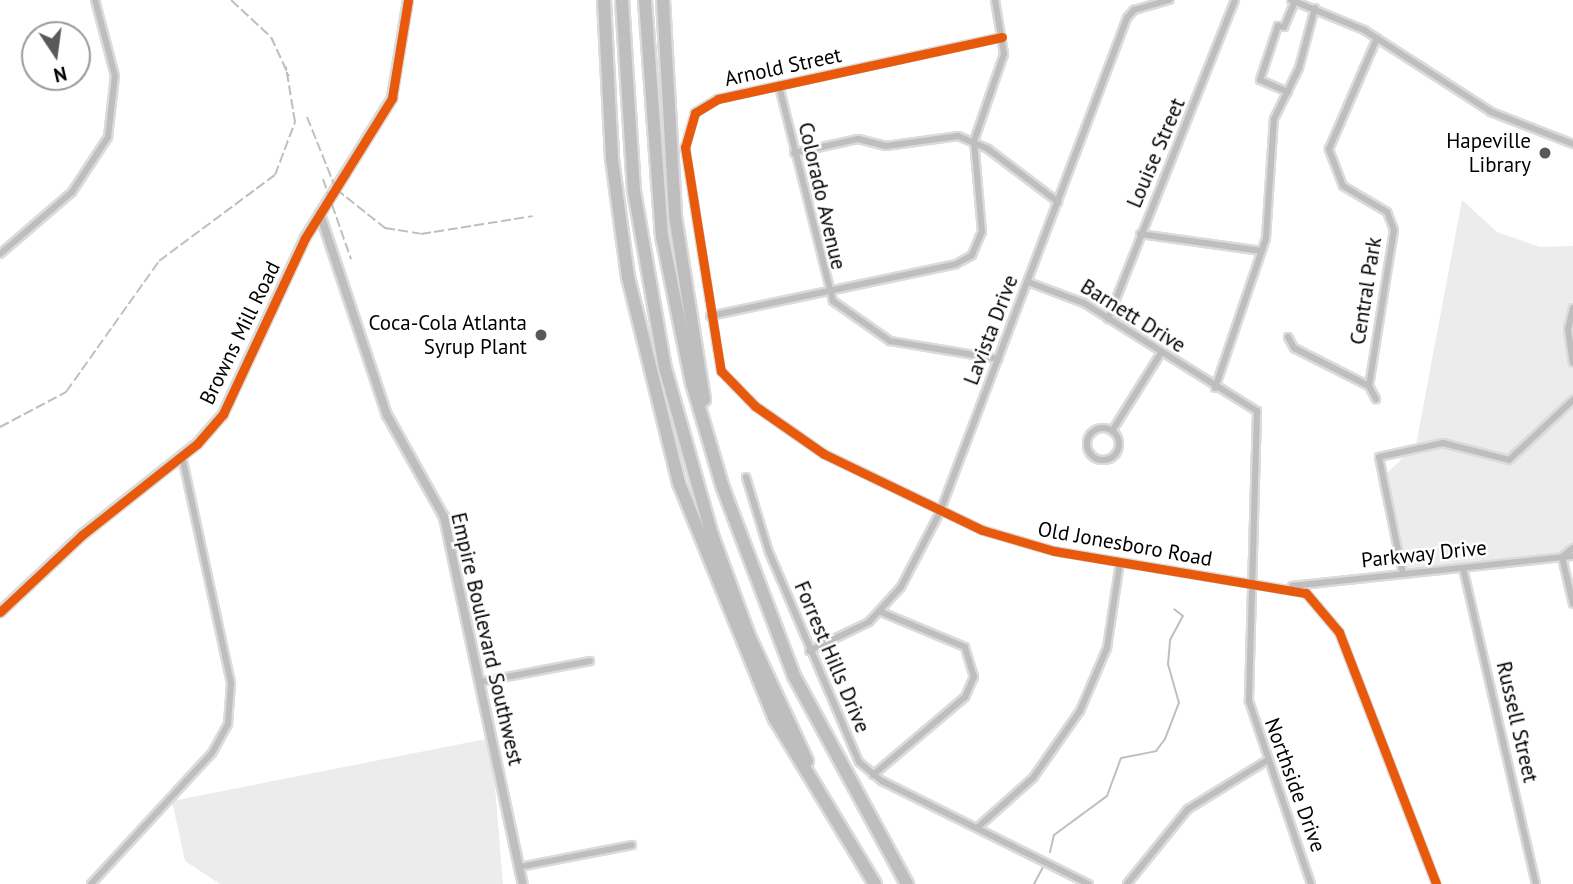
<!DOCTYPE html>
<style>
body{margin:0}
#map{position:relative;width:1573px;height:884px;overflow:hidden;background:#fff;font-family:"PT Sans",sans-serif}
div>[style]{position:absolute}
.green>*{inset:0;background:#ececec}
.stream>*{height:2px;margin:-1px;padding:0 1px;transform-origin:1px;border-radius:1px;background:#bfbfbf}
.roads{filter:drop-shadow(2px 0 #dbdbdb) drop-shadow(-2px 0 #dbdbdb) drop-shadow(0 2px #dbdbdb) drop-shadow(0 -2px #dbdbdb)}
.minor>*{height:6px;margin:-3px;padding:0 3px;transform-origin:3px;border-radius:3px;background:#bebebe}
.minor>.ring{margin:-3px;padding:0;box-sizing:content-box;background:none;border:6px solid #bebebe;border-radius:50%}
.tertiary>*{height:8px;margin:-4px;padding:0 4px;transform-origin:4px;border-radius:4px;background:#bebebe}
.motorway>*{height:12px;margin:-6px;padding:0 6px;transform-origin:6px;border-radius:6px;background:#bebebe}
.rail>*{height:2px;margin-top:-1px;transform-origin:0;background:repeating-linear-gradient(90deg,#bebebe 0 10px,transparent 0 13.5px)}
.cycleway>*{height:9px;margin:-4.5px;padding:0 4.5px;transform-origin:4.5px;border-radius:4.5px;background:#e8590c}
.dots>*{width:19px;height:19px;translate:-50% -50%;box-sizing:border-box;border:4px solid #fff;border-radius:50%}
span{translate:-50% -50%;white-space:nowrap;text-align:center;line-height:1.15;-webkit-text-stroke:5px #fff;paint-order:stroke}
.street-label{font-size:21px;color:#000}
.poi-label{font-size:21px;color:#000}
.right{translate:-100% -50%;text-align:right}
.north{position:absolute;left:21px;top:21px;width:70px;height:70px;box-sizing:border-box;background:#fff;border:2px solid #999;border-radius:50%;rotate:167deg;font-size:19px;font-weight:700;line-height:28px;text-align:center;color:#000}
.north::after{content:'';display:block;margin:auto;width:24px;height:32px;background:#595959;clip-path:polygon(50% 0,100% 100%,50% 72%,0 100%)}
</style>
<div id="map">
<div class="green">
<i style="clip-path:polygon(1462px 200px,1497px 232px,1540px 247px,1573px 246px,1573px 555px,1405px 572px,1383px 477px,1416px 445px)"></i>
<i style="clip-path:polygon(491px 738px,503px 884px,220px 884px,185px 861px,172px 801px)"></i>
</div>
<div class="stream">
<i style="left:1050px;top:852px;width:17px;rotate:-77deg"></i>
<i style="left:1054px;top:835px;width:66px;rotate:-36.3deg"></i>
<i style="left:1107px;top:796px;width:40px;rotate:-69.8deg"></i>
<i style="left:1121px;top:758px;width:36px;rotate:-11deg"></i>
<i style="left:1156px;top:751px;width:15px;rotate:-53deg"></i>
<i style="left:1165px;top:739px;width:39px;rotate:-69deg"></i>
<i style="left:1179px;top:703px;width:41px;rotate:-105.8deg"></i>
<i style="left:1168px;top:664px;width:24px;rotate:-85deg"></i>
<i style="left:1170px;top:640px;width:27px;rotate:-62deg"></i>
<i style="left:1183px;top:616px;width:11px;rotate:-142deg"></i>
<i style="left:1034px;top:884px;width:19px;rotate:-62deg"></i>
</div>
<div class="roads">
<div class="minor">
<i style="left:1291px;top:0;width:79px;rotate:22.3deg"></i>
<i style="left:1364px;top:30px;width:151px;rotate:32.8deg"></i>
<i style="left:1491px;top:112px;width:88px;rotate:21.3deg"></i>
<i style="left:1002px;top:37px;width:291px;rotate:167.7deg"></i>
<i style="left:718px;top:99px;width:27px;rotate:149deg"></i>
<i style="left:695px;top:113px;width:35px;rotate:106deg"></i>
<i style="left:685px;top:147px;width:227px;rotate:80.9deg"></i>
<i style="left:721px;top:371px;width:49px;rotate:45.8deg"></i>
<i style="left:755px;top:406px;width:84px;rotate:34.8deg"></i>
<i style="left:824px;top:454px;width:175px;rotate:25.7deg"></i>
<i style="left:982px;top:530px;width:75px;rotate:16.3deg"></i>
<i style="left:1054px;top:551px;width:255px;rotate:9.5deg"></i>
<i style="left:1306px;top:593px;width:51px;rotate:49.8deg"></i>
<i style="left:1339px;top:632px;width:270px;rotate:68.9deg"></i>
<i style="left:779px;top:86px;width:222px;rotate:75.9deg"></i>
<i style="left:833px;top:301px;width:70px;rotate:35.1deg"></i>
<i style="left:890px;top:341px;width:110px;rotate:9.4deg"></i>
<i style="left:1288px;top:92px;width:30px;rotate:-157deg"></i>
<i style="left:1260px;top:80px;width:57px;rotate:-71.6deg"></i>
<i style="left:1278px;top:26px;width:6px;rotate:9deg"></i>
<i style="left:1284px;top:27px;width:28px;rotate:-67deg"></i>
<i style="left:794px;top:153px;width:66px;rotate:-12.3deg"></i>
<i style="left:858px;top:139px;width:29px;rotate:14deg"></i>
<i style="left:886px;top:146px;width:73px;rotate:-7.9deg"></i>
<i style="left:958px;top:136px;width:33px;rotate:23deg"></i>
<i style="left:988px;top:149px;width:88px;rotate:37.1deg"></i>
<i style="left:1140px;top:234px;width:123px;rotate:7.9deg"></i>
<i style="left:0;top:254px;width:95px;rotate:-40.7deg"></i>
<i style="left:72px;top:192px;width:66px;rotate:-56.8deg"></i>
<i style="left:108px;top:137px;width:61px;rotate:-83.5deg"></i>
<i style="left:115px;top:76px;width:79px;rotate:-104.7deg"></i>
<i style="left:1028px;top:282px;width:60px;rotate:20.6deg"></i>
<i style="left:1084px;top:303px;width:204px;rotate:32deg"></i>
<i style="left:1257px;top:411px;width:290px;rotate:91.6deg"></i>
<i style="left:1249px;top:701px;width:193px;rotate:71.3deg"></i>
<i style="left:1573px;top:308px;width:22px;rotate:103deg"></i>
<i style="left:1568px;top:329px;width:34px;rotate:82deg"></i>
<i style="left:710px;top:316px;width:251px;rotate:-11.9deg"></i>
<i style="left:956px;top:264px;width:18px;rotate:-29deg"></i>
<i style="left:972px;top:255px;width:25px;rotate:-67deg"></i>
<i style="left:982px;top:232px;width:91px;rotate:-95deg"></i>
<i style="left:974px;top:141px;width:92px;rotate:-71deg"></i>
<i style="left:1004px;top:54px;width:55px;rotate:-99.5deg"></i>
<i style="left:1108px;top:319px;width:343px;rotate:-68.3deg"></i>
<i style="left:1288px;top:337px;width:13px;rotate:61deg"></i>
<i style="left:1294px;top:348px;width:84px;rotate:26.9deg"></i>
<i style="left:1369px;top:386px;width:158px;rotate:-80.9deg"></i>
<i style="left:1394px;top:230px;width:19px;rotate:-111deg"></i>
<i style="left:1387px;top:212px;width:51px;rotate:-149.4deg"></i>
<i style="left:1343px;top:186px;width:40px;rotate:-111deg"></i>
<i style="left:1329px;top:149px;width:121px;rotate:-66.6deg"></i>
<i style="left:1369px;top:386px;width:15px;rotate:62deg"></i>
<i style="left:1215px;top:388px;width:158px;rotate:-71.2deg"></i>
<i style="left:1266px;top:238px;width:119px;rotate:-86.2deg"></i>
<i style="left:1274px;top:119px;width:57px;rotate:-63.9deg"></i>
<i style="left:1299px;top:68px;width:62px;rotate:-75.1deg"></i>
<i class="ring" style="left:1087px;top:428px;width:26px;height:26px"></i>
<i style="left:1112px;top:431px;width:92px;rotate:-57.9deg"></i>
<i style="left:746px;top:477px;width:78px;rotate:73deg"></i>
<i style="left:769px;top:552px;width:228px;rotate:66.8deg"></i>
<i style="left:859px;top:762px;width:30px;rotate:40deg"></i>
<i style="left:882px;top:781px;width:231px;rotate:26.5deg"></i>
<i style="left:1563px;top:556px;width:13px;rotate:-39deg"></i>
<i style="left:1562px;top:557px;width:48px;rotate:76.8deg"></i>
<i style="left:1463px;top:568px;width:324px;rotate:77deg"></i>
<i style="left:1403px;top:574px;width:119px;rotate:-101.6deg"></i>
<i style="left:1379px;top:457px;width:66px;rotate:-12.3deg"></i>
<i style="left:1443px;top:443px;width:68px;rotate:14.4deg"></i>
<i style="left:1509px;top:460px;width:88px;rotate:-43.2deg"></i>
<i style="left:1292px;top:586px;width:283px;rotate:-6.1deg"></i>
<i style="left:809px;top:651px;width:67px;rotate:-25.8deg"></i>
<i style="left:869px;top:622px;width:47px;rotate:-47.6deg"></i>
<i style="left:901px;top:587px;width:85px;rotate:-62.5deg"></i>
<i style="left:940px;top:512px;width:528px;rotate:-69.27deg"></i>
<i style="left:1127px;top:18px;width:11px;rotate:-49deg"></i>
<i style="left:1134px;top:10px;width:37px;rotate:-16deg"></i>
<i style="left:480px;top:682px;width:112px;rotate:-10.8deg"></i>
<i style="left:873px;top:775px;width:121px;rotate:-40.3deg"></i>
<i style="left:965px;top:697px;width:22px;rotate:-66deg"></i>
<i style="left:974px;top:677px;width:31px;rotate:-107deg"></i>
<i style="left:965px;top:647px;width:91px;rotate:-157.4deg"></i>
<i style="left:977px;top:828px;width:75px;rotate:-41.8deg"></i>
<i style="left:1033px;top:778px;width:82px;rotate:-55deg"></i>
<i style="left:1080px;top:711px;width:69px;rotate:-66.8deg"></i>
<i style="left:1107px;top:648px;width:87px;rotate:-81.4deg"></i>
<i style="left:519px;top:867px;width:115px;rotate:-11deg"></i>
<i style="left:91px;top:884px;width:178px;rotate:-47.3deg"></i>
<i style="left:212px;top:753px;width:33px;rotate:-61deg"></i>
<i style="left:228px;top:724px;width:41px;rotate:-85.8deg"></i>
<i style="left:231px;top:683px;width:231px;rotate:-102.2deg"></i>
<i style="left:1127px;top:884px;width:97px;rotate:-50.9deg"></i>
<i style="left:1188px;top:809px;width:92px;rotate:-31.6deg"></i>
</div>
<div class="tertiary">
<i style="left:320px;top:214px;width:212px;rotate:71.6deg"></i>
<i style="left:387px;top:415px;width:117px;rotate:60.8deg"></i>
<i style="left:444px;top:517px;width:375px;rotate:77.9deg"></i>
<i style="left:0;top:612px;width:112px;rotate:-43.2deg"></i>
<i style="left:82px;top:535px;width:147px;rotate:-38.4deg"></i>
<i style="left:197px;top:444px;width:40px;rotate:-49deg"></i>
<i style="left:223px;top:414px;width:194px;rotate:-65deg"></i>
<i style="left:305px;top:238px;width:165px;rotate:-58.1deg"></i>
<i style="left:392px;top:98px;width:99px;rotate:-80.7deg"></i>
</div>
<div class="motorway">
<i style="left:604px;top:0;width:159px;rotate:87.1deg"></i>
<i style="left:612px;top:159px;width:119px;rotate:82.3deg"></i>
<i style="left:628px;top:277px;width:212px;rotate:76.1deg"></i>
<i style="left:679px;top:483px;width:255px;rotate:67.9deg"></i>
<i style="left:775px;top:719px;width:193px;rotate:58.8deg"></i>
<i style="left:622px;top:0;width:191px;rotate:86.4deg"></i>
<i style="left:634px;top:191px;width:180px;rotate:80.1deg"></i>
<i style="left:665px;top:368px;width:173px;rotate:74.3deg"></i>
<i style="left:712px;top:535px;width:108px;rotate:69.9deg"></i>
<i style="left:749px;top:636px;width:138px;rotate:65.1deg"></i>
<i style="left:645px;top:0;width:237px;rotate:85.9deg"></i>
<i style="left:662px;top:236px;width:150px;rotate:78.5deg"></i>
<i style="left:692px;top:383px;width:109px;rotate:73.6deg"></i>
<i style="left:723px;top:488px;width:201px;rotate:69.3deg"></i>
<i style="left:794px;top:676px;width:237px;rotate:61.5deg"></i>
<i style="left:663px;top:0;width:216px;rotate:86.8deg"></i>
<i style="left:675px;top:216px;width:186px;rotate:81deg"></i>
</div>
</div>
<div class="rail">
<i style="left:231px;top:0;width:54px;rotate:42.8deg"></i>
<i style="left:271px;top:37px;width:43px;rotate:65.2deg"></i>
<i style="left:307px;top:117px;width:78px;rotate:68.1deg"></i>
<i style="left:336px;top:189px;width:63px;rotate:38.5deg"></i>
<i style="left:385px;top:228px;width:36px;rotate:9deg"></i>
<i style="left:421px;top:234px;width:113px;rotate:-9.1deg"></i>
<i style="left:323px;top:179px;width:85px;rotate:70.7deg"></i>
<i style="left:0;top:427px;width:75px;rotate:-27.9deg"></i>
<i style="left:66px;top:392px;width:161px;rotate:-54.6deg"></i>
<i style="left:159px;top:261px;width:144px;rotate:-36.6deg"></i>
<i style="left:275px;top:175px;width:57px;rotate:-69.3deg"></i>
<i style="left:295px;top:122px;width:56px;rotate:-99.3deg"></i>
</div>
<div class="cycleway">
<i style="left:1002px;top:37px;width:291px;rotate:167.7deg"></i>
<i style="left:718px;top:99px;width:27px;rotate:149deg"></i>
<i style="left:695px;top:113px;width:35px;rotate:106deg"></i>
<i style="left:685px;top:147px;width:227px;rotate:80.9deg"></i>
<i style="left:721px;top:371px;width:49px;rotate:45.8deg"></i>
<i style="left:755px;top:406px;width:84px;rotate:34.8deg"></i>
<i style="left:824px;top:454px;width:175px;rotate:25.7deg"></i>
<i style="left:982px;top:530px;width:75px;rotate:16.3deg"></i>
<i style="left:1054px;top:551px;width:255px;rotate:9.5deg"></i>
<i style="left:1306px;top:593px;width:51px;rotate:49.8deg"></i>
<i style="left:1339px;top:632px;width:270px;rotate:68.9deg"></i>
<i style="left:0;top:612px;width:112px;rotate:-43.2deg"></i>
<i style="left:82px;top:535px;width:147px;rotate:-38.4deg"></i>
<i style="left:197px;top:444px;width:40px;rotate:-49deg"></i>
<i style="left:223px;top:414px;width:194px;rotate:-65deg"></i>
<i style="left:305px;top:238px;width:165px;rotate:-58.1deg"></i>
<i style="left:392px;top:98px;width:99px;rotate:-80.7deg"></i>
</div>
<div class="dots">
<i style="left:1545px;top:153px;background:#595959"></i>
<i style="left:541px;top:335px;background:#595959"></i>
</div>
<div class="street-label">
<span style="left:783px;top:67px;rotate:-12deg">Arnold Street</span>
<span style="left:1156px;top:153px;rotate:-67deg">Louise Street</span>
<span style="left:822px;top:196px;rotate:77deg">Colorado Avenue</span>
<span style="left:1366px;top:291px;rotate:-81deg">Central Park</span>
<span style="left:1133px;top:316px;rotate:32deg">Barnett Drive</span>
<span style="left:991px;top:330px;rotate:-69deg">Lavista Drive</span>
<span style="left:240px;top:333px;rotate:-64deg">Browns Mill Road</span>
<span style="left:1125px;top:544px;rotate:10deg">Old Jonesboro Road</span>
<span style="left:1424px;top:554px;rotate:-6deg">Parkway Drive</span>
<span style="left:487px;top:639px;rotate:77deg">Empire Boulevard Southwest</span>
<span style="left:832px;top:657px;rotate:67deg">Forrest Hills Drive</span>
<span style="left:1517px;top:722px;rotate:77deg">Russell Street</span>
<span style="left:1295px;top:785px;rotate:70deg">Northside Drive</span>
</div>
<div class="poi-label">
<span class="right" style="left:1531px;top:153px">Hapeville<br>Library</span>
<span class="right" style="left:527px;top:335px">Coca-Cola Atlanta<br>Syrup Plant</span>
</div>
<div class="north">N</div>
</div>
